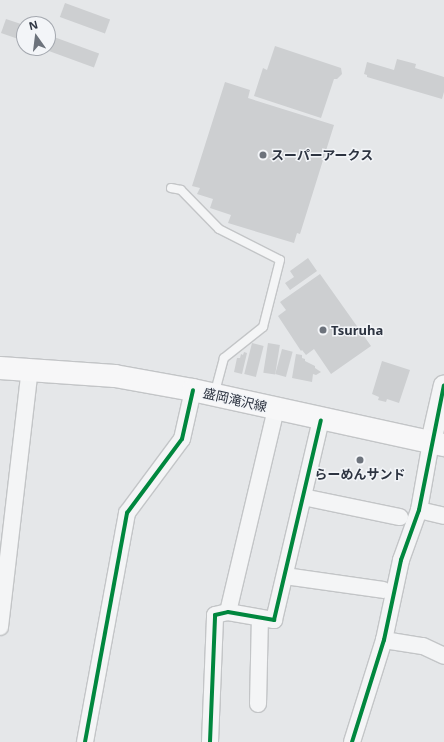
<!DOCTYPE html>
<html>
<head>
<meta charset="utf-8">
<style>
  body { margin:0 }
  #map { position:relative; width:444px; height:742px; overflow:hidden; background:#e5e7e9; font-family:"Noto Sans","Noto Sans JP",sans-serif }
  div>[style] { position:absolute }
  .building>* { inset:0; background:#cdcfd1; transform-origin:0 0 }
  .roads { filter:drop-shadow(1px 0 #c3c5c7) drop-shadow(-1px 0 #c3c5c7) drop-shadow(0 1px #c3c5c7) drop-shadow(0 -1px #c3c5c7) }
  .service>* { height:8px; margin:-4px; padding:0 4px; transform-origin:4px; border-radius:4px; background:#f4f5f6 }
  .minor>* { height:16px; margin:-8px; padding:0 8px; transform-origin:8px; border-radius:8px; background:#f4f5f6 }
  .tertiary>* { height:20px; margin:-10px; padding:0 10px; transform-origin:10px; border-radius:10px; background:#f4f5f6 }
  .secondary>* { height:22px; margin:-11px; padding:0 11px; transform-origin:11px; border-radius:11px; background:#f7f7f8 }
  .cycleway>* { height:4px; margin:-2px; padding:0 2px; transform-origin:2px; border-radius:2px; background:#00873e }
  .dots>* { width:11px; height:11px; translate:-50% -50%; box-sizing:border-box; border:2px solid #f3f5f8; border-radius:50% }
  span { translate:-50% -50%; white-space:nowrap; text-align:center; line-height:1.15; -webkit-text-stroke:3px #f3f5f8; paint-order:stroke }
  .poi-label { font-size:13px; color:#2d3441; font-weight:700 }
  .left { translate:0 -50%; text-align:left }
  .street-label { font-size:13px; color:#2d3441 }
  .north { position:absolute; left:16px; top:16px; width:40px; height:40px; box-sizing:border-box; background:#f3f5f8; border:1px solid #a4a8af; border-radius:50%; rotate:346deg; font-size:11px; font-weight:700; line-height:16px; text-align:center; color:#2d3441 }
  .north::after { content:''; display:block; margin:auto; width:14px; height:18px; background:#6d737c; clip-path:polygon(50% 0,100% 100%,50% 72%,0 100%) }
</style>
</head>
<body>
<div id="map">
  <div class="building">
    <div style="left:65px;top:3px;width:48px;height:15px;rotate:20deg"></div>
    <div style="clip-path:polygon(6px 19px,24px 25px,24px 41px,1px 33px)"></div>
    <div style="left:54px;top:37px;width:48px;height:15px;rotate:20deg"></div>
    <div style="clip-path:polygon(275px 46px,341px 68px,342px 74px,337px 79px,334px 79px,321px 118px,254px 96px,263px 68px,267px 70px)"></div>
    <div style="clip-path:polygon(397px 59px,416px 64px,415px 68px,444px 77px,444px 92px,442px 99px,367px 77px,367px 75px,364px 74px,367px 62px,394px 70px)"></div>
    <div style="clip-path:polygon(225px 82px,250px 90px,248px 98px,334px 125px,300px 234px,297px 233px,294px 243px,228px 223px,231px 215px,210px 208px,213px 199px,197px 194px,200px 188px,192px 186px)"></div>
    <div style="clip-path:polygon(308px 258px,317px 271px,290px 290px,285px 283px,294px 277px,290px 271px)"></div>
    <div style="clip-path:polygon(320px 274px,371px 346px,331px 374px,314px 349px,306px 355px,302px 350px,301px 351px,278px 316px,286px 310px,280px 302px)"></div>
    <div style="left:252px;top:343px;width:12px;height:32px;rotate:14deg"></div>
    <div style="left:268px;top:343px;width:12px;height:30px;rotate:9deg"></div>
    <div style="left:282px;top:349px;width:11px;height:26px;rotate:15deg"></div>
    <div style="clip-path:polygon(244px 352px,247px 353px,242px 374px,234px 372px,237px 358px,240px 358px,241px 354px,243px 355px)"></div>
    <div style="clip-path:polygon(296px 354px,302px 355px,302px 358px,305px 359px,305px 361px,315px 366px,315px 368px,321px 372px,316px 375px,313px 374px,312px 382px,292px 378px)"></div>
    <div style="clip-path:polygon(382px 361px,410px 370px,399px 403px,387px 399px,386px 402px,378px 400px,379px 397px,372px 394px)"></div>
  </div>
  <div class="roads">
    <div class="service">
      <div style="left:171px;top:188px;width:10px;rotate:11deg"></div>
      <div style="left:181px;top:190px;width:54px;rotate:45.7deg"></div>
      <div style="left:219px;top:229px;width:68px;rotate:26.9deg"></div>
      <div style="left:280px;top:260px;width:69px;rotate:104.2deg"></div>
      <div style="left:263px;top:327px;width:50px;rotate:141.5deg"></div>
      <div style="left:224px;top:358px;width:38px;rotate:105deg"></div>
    </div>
    <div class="minor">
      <div style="left:303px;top:497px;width:99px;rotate:11.7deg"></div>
      <div style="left:419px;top:510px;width:26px;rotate:13deg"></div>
      <div style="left:285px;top:576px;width:99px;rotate:8.1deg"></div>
      <div style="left:228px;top:612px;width:209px;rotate:-76.7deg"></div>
      <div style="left:0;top:627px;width:260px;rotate:-83.4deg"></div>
      <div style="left:384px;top:640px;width:39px;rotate:9deg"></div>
      <div style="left:423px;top:646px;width:23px;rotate:25deg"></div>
      <div style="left:258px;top:704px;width:86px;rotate:-88.7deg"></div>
      <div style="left:85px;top:742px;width:233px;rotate:-79.6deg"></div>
      <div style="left:127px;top:513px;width:92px;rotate:-53.4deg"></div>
      <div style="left:182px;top:439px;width:50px;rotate:-77.3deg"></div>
      <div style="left:210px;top:742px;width:127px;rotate:-87.7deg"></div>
      <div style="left:215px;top:615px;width:13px;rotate:-13deg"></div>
      <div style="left:228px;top:612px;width:47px;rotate:9.9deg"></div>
      <div style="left:274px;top:620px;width:205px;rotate:-76.8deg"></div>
      <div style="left:352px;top:742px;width:107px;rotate:-72.6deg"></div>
      <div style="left:384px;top:640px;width:82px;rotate:-78deg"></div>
      <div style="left:401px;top:560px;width:53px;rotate:-70.2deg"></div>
      <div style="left:419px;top:510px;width:69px;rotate:-80deg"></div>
    </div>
    <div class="tertiary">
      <div style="left:431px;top:442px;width:58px;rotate:-77.2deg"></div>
    </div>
    <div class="secondary">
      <div style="left:0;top:368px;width:115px;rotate:4deg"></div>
      <div style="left:115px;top:376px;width:79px;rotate:10.2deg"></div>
      <div style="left:193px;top:390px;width:257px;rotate:12.4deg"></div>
    </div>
  </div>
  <div class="cycleway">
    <div style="left:85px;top:742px;width:233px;rotate:-79.6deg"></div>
    <div style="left:127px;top:513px;width:92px;rotate:-53.4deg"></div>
    <div style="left:182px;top:439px;width:50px;rotate:-77.3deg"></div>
    <div style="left:210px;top:742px;width:127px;rotate:-87.7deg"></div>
    <div style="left:215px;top:615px;width:13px;rotate:-13deg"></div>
    <div style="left:228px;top:612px;width:47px;rotate:9.9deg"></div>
    <div style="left:274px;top:620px;width:205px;rotate:-76.8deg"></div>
    <div style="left:352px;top:742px;width:107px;rotate:-72.6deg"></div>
    <div style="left:384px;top:640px;width:82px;rotate:-78deg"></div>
    <div style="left:401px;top:560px;width:53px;rotate:-70.2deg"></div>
    <div style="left:419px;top:510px;width:127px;rotate:-78.7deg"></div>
  </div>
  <div class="dots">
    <div style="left:263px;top:155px;background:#6d737c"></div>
    <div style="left:323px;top:330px;background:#6d737c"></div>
    <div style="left:360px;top:460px;background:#6d737c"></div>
  </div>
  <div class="poi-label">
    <span class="left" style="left:271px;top:155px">スーパーアークス</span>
    <span class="left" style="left:331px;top:330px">Tsuruha</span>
    <span style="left:360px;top:474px">らーめんサンド</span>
  </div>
  <div class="street-label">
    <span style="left:235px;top:400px;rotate:13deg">盛岡滝沢線</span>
  </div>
  <div class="north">N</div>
</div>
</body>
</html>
